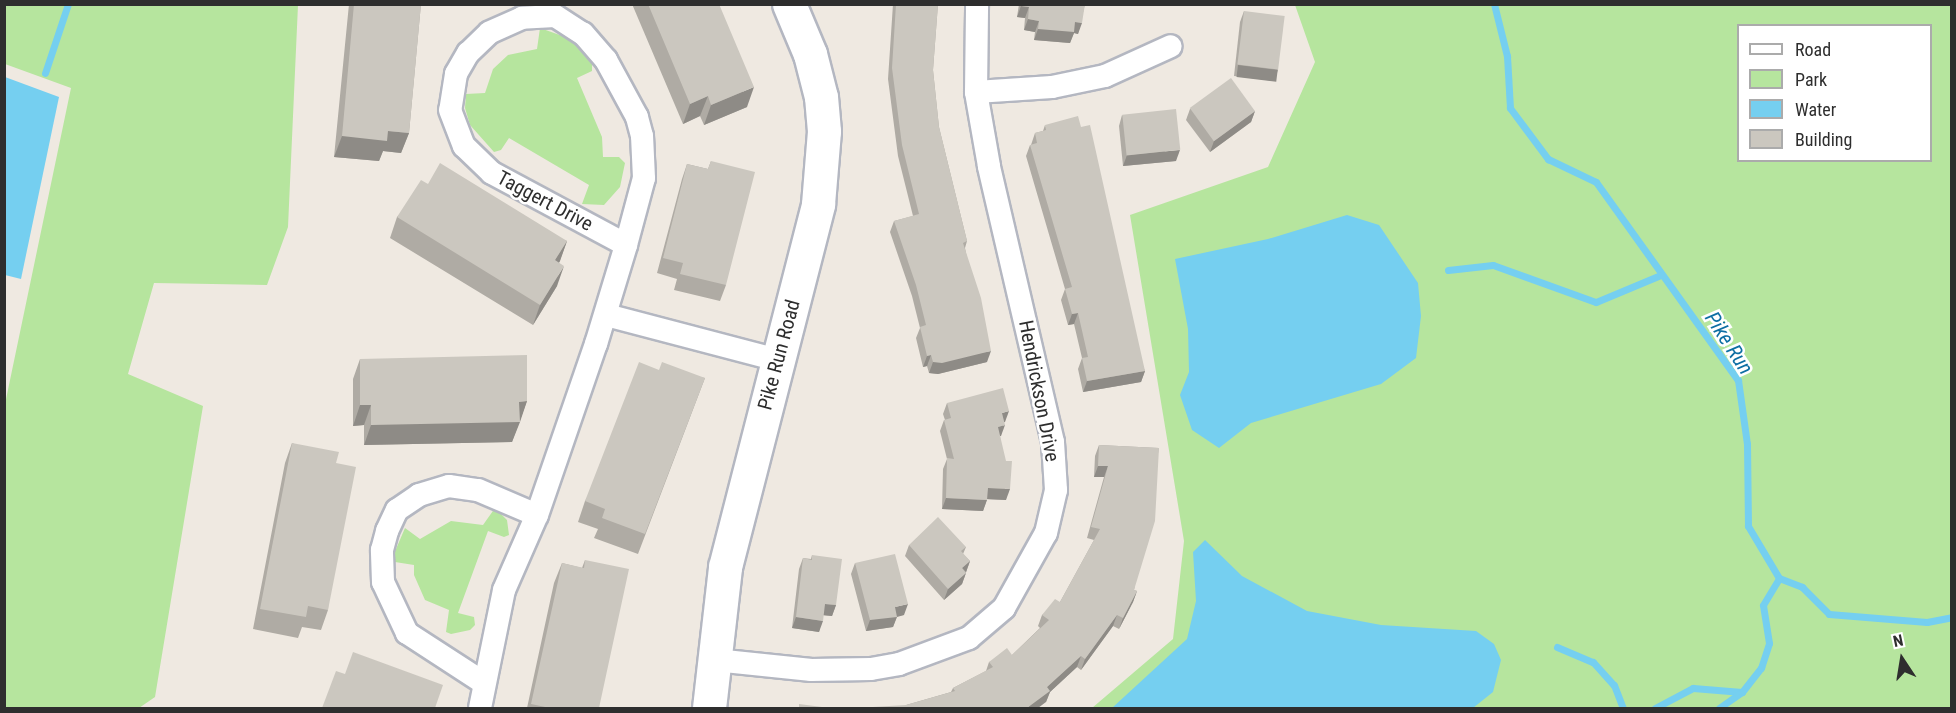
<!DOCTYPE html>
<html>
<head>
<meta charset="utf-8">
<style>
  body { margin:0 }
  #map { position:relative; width:1956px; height:713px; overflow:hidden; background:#efe9e1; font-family:"Roboto Condensed",sans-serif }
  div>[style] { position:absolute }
  .green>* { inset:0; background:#b6e59e }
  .water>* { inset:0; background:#75cff0 }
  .stream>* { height:7px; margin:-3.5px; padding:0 3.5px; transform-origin:3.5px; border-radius:3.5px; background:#75cff0 }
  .roads { filter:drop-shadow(2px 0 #b4b7c1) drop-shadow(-2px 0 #b4b7c1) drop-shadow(0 2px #b4b7c1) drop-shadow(0 -2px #b4b7c1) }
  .street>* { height:22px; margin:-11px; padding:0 11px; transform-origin:11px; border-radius:11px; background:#fff }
  .secondary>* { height:33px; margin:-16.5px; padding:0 16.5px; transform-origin:16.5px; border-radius:16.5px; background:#fff }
  .wall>* { inset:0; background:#afaba4 }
  .shaded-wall>* { inset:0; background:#8e8b86; transform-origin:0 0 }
  .building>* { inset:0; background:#cbc7bf; transform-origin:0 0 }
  span { translate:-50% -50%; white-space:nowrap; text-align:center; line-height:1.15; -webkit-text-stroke:5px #fff; paint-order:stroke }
  .street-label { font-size:20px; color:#2e2e2e }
  .water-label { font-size:21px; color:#0d6fa3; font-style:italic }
  .frame { position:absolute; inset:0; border:6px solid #2e2e2e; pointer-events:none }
  .legend { position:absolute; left:1737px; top:24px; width:195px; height:138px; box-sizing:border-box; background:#fff; border:2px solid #ababab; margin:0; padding:8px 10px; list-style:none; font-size:18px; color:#2e2e2e }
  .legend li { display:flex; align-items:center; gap:12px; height:30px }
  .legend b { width:30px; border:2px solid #ababab }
  .north { position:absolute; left:1872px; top:629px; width:60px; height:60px; -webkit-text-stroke:4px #fff; paint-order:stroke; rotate:348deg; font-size:16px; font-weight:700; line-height:24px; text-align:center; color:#2e2e2e }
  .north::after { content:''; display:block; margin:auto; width:21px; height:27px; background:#2e2e2e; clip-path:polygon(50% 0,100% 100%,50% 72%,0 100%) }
</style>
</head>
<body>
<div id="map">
  <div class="green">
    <div style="clip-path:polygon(4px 5px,298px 5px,288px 227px,267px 285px,154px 283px,128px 374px,203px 406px,155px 697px,139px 708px,5px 708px,5px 404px,71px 88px,5px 64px)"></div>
    <div style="clip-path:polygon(evenodd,1295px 5px,1951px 5px,1951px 708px,1092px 708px,1173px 639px,1184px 541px,1130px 215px,1268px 167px,1315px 62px,1295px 5px,1738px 26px,1930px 26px,1930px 160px,1738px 160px,1738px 26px)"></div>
    <div style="clip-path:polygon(540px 28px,571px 39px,592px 62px,592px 71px,577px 78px,602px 137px,603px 157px,619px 157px,625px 163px,620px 187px,604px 205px,582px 204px,589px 185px,509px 138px,501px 150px,494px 152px,470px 125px,465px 108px,466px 94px,485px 93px,493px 69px,508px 55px,537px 49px)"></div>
    <div style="clip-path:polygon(495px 508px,507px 520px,509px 535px,504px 537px,488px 531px,458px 613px,474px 617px,475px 625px,470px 630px,451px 634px,446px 632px,449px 610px,425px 600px,414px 575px,414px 565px,395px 562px,393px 556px,405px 528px,420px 539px,451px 521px,483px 525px)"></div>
  </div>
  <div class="water">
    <div style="clip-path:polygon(5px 77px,59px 97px,21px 279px,5px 275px)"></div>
    <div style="clip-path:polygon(1347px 215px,1379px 225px,1418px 283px,1421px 316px,1416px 358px,1381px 384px,1251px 423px,1219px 448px,1192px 430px,1180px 395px,1189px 372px,1188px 329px,1175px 259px,1268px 239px)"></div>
    <div style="clip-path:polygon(1205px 540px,1242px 576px,1307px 611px,1381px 625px,1476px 631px,1494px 644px,1501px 660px,1493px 692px,1473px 708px,1112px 708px,1187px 639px,1196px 601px,1193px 552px)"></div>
  </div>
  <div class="stream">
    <div style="left:1494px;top:4px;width:54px;rotate:76deg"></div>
    <div style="left:1507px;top:56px;width:52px;rotate:86.7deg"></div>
    <div style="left:1510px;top:108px;width:64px;rotate:53.3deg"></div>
    <div style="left:1548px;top:159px;width:53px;rotate:25.6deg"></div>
    <div style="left:1596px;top:182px;width:244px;rotate:54.4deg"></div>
    <div style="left:1738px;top:380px;width:65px;rotate:82deg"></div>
    <div style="left:1747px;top:444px;width:82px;rotate:89.3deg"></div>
    <div style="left:1748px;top:526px;width:61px;rotate:59.2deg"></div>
    <div style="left:1779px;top:578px;width:25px;rotate:21deg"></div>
    <div style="left:1802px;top:587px;width:38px;rotate:45deg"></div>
    <div style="left:1829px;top:614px;width:98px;rotate:4.7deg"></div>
    <div style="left:1927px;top:622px;width:25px;rotate:-11deg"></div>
    <div style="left:45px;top:73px;width:73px;rotate:-71.6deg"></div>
    <div style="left:1448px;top:270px;width:45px;rotate:-6.3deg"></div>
    <div style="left:1493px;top:265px;width:109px;rotate:19.8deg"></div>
    <div style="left:1596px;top:302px;width:70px;rotate:-22.6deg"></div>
    <div style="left:1557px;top:647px;width:39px;rotate:23deg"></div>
    <div style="left:1593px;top:662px;width:31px;rotate:48deg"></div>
    <div style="left:1614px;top:685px;width:25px;rotate:69deg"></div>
    <div style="left:1655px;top:708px;width:43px;rotate:-27.8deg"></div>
    <div style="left:1693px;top:688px;width:49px;rotate:4.7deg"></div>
    <div style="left:1719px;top:708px;width:28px;rotate:-35deg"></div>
    <div style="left:1742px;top:692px;width:31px;rotate:-52deg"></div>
    <div style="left:1761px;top:668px;width:26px;rotate:-72deg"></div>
    <div style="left:1769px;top:643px;width:38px;rotate:-99deg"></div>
    <div style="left:1763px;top:605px;width:31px;rotate:-59deg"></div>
  </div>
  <div class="roads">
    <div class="street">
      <div style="left:976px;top:92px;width:76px;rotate:-3.8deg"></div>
      <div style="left:1052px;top:87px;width:54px;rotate:-11.7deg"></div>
      <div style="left:1105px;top:76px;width:72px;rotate:-24.4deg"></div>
      <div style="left:606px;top:315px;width:177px;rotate:14.7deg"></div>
      <div style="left:715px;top:660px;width:97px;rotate:5.9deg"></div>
      <div style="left:811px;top:670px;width:60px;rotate:-1deg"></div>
      <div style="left:871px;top:669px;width:28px;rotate:-10deg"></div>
      <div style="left:899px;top:664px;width:75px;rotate:-20.4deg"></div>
      <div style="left:969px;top:638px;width:46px;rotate:-40.6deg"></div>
      <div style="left:1004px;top:608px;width:86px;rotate:-60.8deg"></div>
      <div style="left:1046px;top:533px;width:44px;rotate:-76.9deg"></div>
      <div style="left:1056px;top:490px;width:48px;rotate:-93.6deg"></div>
      <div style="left:1053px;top:442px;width:283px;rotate:-103.1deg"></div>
      <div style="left:989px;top:166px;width:75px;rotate:-100deg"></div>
      <div style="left:976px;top:92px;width:88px;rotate:-89.3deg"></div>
      <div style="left:484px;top:683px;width:92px;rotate:-147deg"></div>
      <div style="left:407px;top:633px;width:56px;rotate:-115.2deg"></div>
      <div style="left:383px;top:582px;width:32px;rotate:-92deg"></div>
      <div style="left:382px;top:550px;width:20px;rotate:-75deg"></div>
      <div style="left:387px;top:531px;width:23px;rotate:-65deg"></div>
      <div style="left:397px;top:510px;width:27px;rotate:-34deg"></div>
      <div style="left:419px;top:495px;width:31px;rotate:-17deg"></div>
      <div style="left:449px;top:486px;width:29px;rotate:8deg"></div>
      <div style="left:478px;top:490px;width:64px;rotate:23deg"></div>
      <div style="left:480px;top:708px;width:120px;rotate:-78.5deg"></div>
      <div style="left:504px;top:590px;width:82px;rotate:-66.3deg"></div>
      <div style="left:537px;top:515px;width:181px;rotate:-71deg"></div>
      <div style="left:596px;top:344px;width:103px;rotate:-73.1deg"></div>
      <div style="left:626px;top:245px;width:69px;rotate:-75deg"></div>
      <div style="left:644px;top:178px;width:42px;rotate:-92.7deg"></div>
      <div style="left:642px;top:136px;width:20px;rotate:-105deg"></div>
      <div style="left:637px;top:117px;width:65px;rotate:-118.5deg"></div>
      <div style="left:606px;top:60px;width:35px;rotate:-131deg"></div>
      <div style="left:583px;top:34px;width:33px;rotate:-147deg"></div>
      <div style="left:555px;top:16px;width:33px;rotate:177deg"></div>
      <div style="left:522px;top:18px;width:36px;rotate:156deg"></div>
      <div style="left:489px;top:33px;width:29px;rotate:136deg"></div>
      <div style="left:468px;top:53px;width:24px;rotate:120deg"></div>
      <div style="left:456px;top:74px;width:36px;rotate:99deg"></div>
      <div style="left:450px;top:110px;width:39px;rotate:69deg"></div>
      <div style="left:464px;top:146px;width:39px;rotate:44deg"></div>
      <div style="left:492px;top:173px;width:152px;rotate:28.2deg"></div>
    </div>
    <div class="secondary">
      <div style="left:709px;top:708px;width:142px;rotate:-83.5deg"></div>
      <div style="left:725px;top:567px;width:375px;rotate:-75.6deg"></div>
      <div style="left:818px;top:204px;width:73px;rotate:-85.3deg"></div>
      <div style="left:824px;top:131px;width:34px;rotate:-95deg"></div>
      <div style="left:821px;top:97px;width:44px;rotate:-104.3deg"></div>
      <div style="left:810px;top:54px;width:54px;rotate:-112.8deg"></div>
    </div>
  </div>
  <div class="wall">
    <div style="clip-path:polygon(349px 4px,421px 4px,409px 133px,401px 153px,383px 151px,379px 161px,334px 157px)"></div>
    <div style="clip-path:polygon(632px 4px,719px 4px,747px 107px,704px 125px,700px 116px,683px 124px)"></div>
    <div style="clip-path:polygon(893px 4px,938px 4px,933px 70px,939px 127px,967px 241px,965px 248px,987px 362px,938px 374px,929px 373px,927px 366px,923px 367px,916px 338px,920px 328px,912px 296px,890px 232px,894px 221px,913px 216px,898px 156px,888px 79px)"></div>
    <div style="clip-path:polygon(1019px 4px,1085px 4px,1078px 34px,1074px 33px,1070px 43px,1034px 40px,1035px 32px,1024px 30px,1025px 18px,1017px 17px)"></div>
    <div style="clip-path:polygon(1244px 11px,1278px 70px,1274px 81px,1234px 76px,1240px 22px)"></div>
    <div style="clip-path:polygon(1190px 109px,1255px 111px,1251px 122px,1210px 152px,1186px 120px)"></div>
    <div style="clip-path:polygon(1122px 115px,1176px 161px,1123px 166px,1119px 126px)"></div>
    <div style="clip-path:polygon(1045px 125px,1145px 371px,1141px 382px,1083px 392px,1078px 369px,1082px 358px,1074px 324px,1068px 325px,1061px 300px,1065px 289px,1026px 156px,1030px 145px,1031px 145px,1035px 133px,1043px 131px)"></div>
    <div style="clip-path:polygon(711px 161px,726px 285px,720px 301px,674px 290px,677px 279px,657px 273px,682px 179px,687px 164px,708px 169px)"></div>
    <div style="clip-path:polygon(428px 184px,567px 241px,559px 263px,557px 286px,533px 325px,390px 238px,397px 217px)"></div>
    <div style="clip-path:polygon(360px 359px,527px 401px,512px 442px,364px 445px,364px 425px,353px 426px,353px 379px)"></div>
    <div style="clip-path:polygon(659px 370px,705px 378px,638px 554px,594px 538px,598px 529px,578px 522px,585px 501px)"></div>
    <div style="clip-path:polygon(947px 403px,1005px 422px,1004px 422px,1000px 436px,1006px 500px,987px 499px,983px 511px,942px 509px,943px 469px,947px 459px,940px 431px,944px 420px,945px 420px,943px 414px)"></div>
    <div style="clip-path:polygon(292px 443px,336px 463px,328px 610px,321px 630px,302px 627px,298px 638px,253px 629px,285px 463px)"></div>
    <div style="clip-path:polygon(1099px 445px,1159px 448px,1134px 590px,1137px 591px,1133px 602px,1119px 629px,1113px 626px,1081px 670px,1077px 667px,1050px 692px,1046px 702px,906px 705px,951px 692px,953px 688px,986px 671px,989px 662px,1012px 655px,1040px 628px,1038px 626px,1042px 615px,1060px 602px,1094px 540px,1087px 538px,1104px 477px,1094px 477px,1095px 456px)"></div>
    <div style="clip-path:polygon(909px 545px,966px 547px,963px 554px,970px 561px,962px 584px,944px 600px,905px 556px)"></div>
    <div style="clip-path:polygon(812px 555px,836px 605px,832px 616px,823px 615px,819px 632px,792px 628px,799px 569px,803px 558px,811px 559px)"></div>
    <div style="clip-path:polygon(585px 560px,599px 708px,527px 708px,554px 583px,562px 563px,582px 568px)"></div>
    <div style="clip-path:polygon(855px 563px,904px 615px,897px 616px,893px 627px,866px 631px,851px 574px)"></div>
  </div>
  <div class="shaded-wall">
    <div style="clip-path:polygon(1021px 6px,1029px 7px,1025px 18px,1017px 17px)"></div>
    <div style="clip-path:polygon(1028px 19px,1039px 21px,1035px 32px,1024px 30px)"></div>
    <div style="clip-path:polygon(1075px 22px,1082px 23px,1078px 34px,1074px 33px,1070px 43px,1034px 40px,1038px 29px)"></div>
    <div style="left:1238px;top:65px;width:40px;height:12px;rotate:7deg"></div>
    <div style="clip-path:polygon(754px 87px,747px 107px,704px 125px,711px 105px)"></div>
    <div style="clip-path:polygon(708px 96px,700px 116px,683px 124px,690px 104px)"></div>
    <div style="clip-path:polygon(1255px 111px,1251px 122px,1210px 152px,1214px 141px)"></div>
    <div style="clip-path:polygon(388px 131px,409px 133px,401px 153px,383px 151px,379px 161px,334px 157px,342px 136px)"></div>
    <div style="clip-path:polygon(1180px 150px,1176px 161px,1123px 166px,1127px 155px)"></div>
    <div style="clip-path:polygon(567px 241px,560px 261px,548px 281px,555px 260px)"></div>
    <div style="clip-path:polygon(564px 266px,557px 286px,533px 325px,540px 305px)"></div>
    <div style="clip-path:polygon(1078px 313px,1074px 324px,1068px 325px,1072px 314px)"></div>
    <div style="clip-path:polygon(991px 351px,987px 362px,938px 374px,929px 373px,933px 362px)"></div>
    <div style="clip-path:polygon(931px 355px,927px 366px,923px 367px,927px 356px)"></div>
    <div style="clip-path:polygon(1145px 371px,1141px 382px,1083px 392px,1087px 381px)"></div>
    <div style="clip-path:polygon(527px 401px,520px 422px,514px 422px,520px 422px,512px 442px,364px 445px,371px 425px,519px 402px)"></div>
    <div style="clip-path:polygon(360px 405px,371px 405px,364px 425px,353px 426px)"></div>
    <div style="clip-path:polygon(1009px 411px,1005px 422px,998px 424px,1002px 413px)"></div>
    <div style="clip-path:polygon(1005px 425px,1001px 436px,994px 437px,998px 427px)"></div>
    <div style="clip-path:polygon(1098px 466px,1108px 466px,1104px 477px,1094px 477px)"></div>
    <div style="clip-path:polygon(988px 488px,1010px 489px,1006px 500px,984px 499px)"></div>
    <div style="clip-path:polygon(946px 498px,987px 500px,983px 511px,942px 509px)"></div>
    <div style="clip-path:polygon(970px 561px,966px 572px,962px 568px)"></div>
    <div style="clip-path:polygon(966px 573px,962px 584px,944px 600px,948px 589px)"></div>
    <div style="clip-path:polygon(1137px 591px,1133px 602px,1119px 629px,1123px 618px)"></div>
    <div style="clip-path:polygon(825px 604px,836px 605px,832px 616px,821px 615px)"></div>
    <div style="clip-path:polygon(908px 604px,904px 615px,897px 617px,893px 627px,866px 631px,870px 620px,895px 607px)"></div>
    <div style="clip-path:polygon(1117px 615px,1113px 626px,1081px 670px,1085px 659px)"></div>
    <div style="clip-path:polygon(796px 617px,823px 621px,819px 632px,792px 628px)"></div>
    <div style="clip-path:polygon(1081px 656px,1077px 667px,1050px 692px,1046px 702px,1038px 708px,1027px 708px,1047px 687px)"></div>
  </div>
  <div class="building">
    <div style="clip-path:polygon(354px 4px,421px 4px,409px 133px,388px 131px,387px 141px,342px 136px)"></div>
    <div style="clip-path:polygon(648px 4px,719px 4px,754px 87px,711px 105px,708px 96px,690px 104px)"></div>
    <div style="clip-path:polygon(896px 4px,938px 4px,933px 70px,939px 127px,967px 241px,963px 243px,981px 298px,991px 351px,942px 363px,933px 362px,931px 355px,927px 356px,920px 327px,926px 325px,916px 285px,894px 221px,919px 214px,902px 145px,892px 68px)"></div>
    <div style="clip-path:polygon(1021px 4px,1085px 4px,1082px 23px,1075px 22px,1074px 32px,1038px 29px,1039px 21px,1028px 19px,1029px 7px,1021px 6px)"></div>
    <div style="left:1244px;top:11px;width:41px;height:54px;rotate:7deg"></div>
    <div style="left:1231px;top:78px;width:41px;height:51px;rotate:54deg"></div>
    <div style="left:1176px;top:109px;width:41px;height:54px;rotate:84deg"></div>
    <div style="clip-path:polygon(1078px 116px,1081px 127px,1090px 125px,1145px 371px,1087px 381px,1082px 358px,1088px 357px,1078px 313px,1072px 314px,1065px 289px,1072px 287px,1030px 145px,1037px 143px,1035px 133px,1046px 130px,1045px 125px)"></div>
    <div style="clip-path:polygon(711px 161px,755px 172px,726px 285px,680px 274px,683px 263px,663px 258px,687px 164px,708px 169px)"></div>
    <div style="clip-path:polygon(440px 163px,567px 241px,555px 260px,564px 266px,540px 305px,397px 217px,421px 180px,428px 184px)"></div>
    <div style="clip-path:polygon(527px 355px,527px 401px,519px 402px,520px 422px,371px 425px,371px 405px,360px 405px,360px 359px)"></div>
    <div style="clip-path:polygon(639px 362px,659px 370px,662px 362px,705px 378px,645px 534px,602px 518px,605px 509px,585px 501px)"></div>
    <div style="clip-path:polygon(1003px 388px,1009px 411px,1002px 413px,1005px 425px,998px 427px,1006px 461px,1012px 461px,1010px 489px,988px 488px,987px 500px,946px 498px,947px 458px,954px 459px,944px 420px,951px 418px,947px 403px)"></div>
    <div style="clip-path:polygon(292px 443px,339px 452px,336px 463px,356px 467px,328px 610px,308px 606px,306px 617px,260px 609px)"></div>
    <div style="clip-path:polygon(1099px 445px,1159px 448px,1155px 521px,1134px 590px,1137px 591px,1123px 618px,1117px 615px,1085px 659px,1081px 656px,1047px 687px,1050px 691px,1027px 708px,856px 708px,906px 705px,955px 691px,953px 688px,993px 667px,989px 662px,1007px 648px,1012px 655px,1049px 620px,1042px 615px,1055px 599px,1060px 602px,1100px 529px,1091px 527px,1108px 466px,1098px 466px)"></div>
    <div style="clip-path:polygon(938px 517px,966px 547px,961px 551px,970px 561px,962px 568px,966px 573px,948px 589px,909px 545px)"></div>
    <div style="clip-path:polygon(895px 554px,908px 604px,895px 607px,897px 617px,870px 620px,855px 563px)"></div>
    <div style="clip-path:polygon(812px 555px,842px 559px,836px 605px,825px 604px,823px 621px,796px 617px,803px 558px,812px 560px)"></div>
    <div style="clip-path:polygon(585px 560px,629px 569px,599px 708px,550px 708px,531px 704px,562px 563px,584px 568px)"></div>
    <div style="clip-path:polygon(353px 652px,443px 685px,435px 708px,437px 708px,322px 708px,336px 671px,345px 674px)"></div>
    <div style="clip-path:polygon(799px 704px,822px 707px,822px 708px,799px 708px)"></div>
  </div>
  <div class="street-label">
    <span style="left:545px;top:201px;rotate:28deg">Taggert Drive</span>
    <span style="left:779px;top:355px;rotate:-75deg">Pike Run Road</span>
    <span style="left:1039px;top:391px;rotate:79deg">Hendrickson Drive</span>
  </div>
  <div class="water-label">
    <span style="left:1729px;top:343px;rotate:57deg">Pike Run</span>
  </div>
  <div class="frame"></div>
  <ul class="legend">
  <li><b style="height:8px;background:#fff"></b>Road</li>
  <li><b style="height:16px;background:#b6e59e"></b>Park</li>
  <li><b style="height:16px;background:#75cff0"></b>Water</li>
  <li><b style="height:16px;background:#cbc7bf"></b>Building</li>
  </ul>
  <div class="north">N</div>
</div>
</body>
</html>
